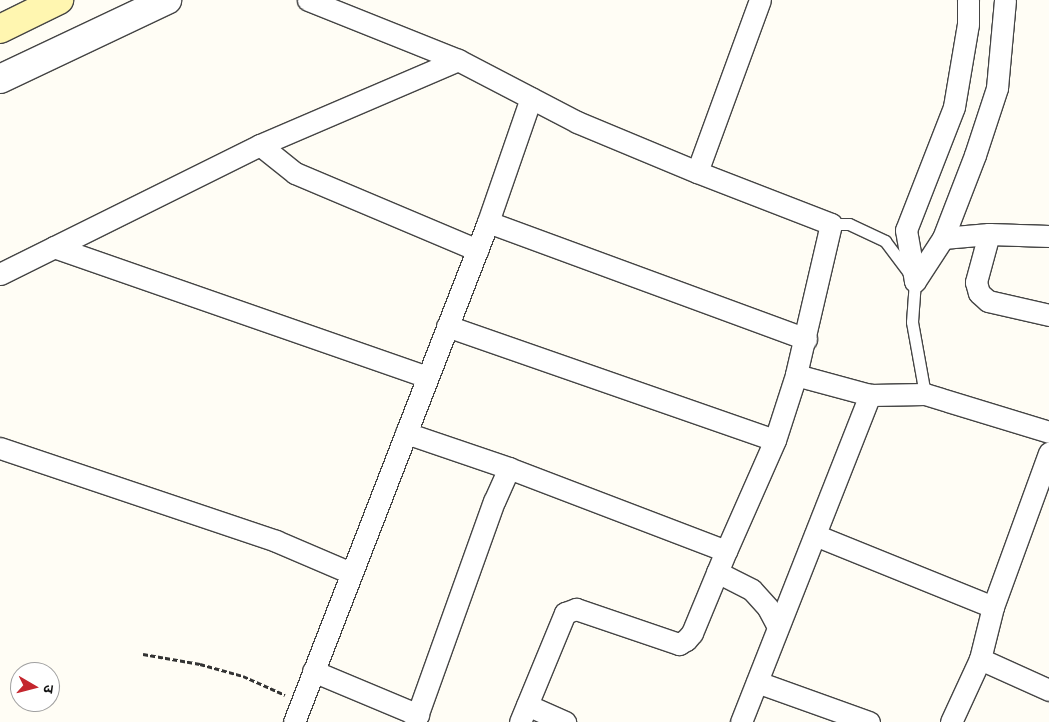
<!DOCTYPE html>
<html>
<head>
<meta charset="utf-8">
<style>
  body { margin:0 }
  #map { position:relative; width:1049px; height:722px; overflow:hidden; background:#fffdf5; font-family:"PT Serif","Noto Sans Devanagari",serif }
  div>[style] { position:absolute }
  .path>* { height:3px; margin-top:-1.5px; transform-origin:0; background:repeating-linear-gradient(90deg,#333 0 5px,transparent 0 7.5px) }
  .roads { filter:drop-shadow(1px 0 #444) drop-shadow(-1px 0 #444) drop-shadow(0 1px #444) drop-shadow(0 -1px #444) }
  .service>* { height:11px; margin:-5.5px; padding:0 5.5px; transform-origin:5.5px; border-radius:5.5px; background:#fff }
  .minor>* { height:21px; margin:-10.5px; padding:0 10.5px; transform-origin:10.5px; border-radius:10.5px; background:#fff }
  .tertiary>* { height:28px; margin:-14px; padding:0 14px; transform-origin:14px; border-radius:14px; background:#fff }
  .secondary>* { height:28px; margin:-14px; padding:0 14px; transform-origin:14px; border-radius:14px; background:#fff6b0 }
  span { translate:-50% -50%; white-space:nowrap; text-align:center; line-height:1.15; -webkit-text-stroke:5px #fff; paint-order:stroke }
  .north { position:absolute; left:10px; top:662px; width:50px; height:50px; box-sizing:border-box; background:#fff; border:1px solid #a0a0a0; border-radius:50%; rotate:98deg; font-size:14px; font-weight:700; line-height:20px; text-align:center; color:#111 }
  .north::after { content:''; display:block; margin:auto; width:18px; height:22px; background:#c4262e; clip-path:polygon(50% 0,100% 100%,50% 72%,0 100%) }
</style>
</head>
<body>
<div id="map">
  <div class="path">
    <div style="left:143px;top:654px;width:58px;rotate:10deg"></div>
    <div style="left:200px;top:664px;width:45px;rotate:15.6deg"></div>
    <div style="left:243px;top:676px;width:46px;rotate:24.3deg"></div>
  </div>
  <div class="roads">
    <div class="service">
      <div style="left:831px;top:224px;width:18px"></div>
      <div style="left:849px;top:224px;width:40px;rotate:25deg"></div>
      <div style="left:885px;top:241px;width:50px;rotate:53.1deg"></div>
      <div style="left:915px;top:281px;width:41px;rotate:94.2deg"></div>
      <div style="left:912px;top:322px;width:73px;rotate:79.8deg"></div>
    </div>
    <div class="minor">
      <div style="left:308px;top:0;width:162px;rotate:21.8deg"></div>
      <div style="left:458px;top:60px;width:134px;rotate:27.5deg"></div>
      <div style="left:577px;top:122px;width:130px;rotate:22.6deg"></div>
      <div style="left:697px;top:172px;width:144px;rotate:21.2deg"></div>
      <div style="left:831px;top:224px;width:155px;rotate:103.1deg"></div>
      <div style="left:796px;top:375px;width:68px;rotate:107.9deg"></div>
      <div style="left:775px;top:440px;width:121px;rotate:113.8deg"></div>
      <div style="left:726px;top:551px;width:232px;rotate:-159.1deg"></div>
      <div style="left:509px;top:468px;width:36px;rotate:114deg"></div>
      <div style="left:494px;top:501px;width:235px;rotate:109.7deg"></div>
      <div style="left:968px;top:0;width:24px;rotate:90deg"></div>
      <div style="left:968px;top:24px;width:84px;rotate:99.6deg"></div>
      <div style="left:954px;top:107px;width:132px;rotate:111.3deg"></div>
      <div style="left:906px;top:230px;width:52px;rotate:80deg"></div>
      <div style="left:915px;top:281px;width:51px;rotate:-56.9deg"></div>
      <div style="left:943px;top:238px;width:89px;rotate:-68.9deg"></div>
      <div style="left:975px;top:155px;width:71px;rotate:-71.8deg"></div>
      <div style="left:997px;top:88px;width:88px;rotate:-84.8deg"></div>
      <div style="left:260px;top:145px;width:45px;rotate:38.7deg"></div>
      <div style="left:295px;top:173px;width:198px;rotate:22.9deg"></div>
      <div style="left:697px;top:172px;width:183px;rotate:-69.9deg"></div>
      <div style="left:488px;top:222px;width:339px;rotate:20.2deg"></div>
      <div style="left:989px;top:234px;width:50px;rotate:105.2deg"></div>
      <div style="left:976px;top:282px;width:11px;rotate:75deg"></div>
      <div style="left:979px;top:293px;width:12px;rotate:42deg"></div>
      <div style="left:988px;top:301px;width:63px;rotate:12.9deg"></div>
      <div style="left:943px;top:238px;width:46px;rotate:-5deg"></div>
      <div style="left:989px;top:234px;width:60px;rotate:1.9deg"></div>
      <div style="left:54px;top:247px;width:395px;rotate:19.2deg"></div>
      <div style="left:0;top:274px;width:290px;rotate:-26.4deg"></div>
      <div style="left:260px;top:145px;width:215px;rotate:-23.2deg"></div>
      <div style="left:447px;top:326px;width:347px;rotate:19.2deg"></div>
      <div style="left:796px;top:375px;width:77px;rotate:15.1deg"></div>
      <div style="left:870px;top:395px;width:55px;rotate:-1deg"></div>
      <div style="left:925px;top:394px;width:130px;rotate:17deg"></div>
      <div style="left:406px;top:433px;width:109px;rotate:18.8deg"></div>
      <div style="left:0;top:448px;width:291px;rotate:18.6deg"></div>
      <div style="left:276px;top:541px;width:82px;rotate:23.1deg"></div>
      <div style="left:815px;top:535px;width:192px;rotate:22deg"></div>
      <div style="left:717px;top:572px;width:39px;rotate:27deg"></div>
      <div style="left:752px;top:590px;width:24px;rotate:48deg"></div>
      <div style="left:768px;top:608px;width:21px;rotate:62deg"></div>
      <div style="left:980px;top:659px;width:76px;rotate:24.2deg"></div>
      <div style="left:313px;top:671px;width:114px;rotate:22.7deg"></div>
      <div style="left:757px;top:682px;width:119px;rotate:19.7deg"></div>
      <div style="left:527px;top:705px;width:42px;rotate:24.1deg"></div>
      <div style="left:294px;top:722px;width:536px;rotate:-68.79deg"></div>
      <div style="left:488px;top:222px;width:131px;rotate:-70.9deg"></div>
      <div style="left:520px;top:722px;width:118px;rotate:-67.6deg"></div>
      <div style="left:565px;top:613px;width:12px;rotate:-20deg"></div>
      <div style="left:576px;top:609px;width:109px;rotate:18.8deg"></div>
      <div style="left:679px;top:644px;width:8px;rotate:-30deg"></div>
      <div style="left:686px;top:640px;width:9px;rotate:-49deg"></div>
      <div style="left:692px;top:633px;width:89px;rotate:-67.5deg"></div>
      <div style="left:741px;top:722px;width:352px;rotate:-68.5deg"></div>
      <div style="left:951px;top:722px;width:69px;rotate:-65.3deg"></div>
      <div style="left:980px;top:659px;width:54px;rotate:-76deg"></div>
      <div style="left:993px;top:607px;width:164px;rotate:-70deg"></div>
    </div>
    <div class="tertiary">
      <div style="left:0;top:79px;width:185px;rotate:-25.3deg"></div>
    </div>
    <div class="secondary">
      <div style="left:0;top:29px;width:66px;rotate:-26.2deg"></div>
    </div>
  </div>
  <div class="north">उ</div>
</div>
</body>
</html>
